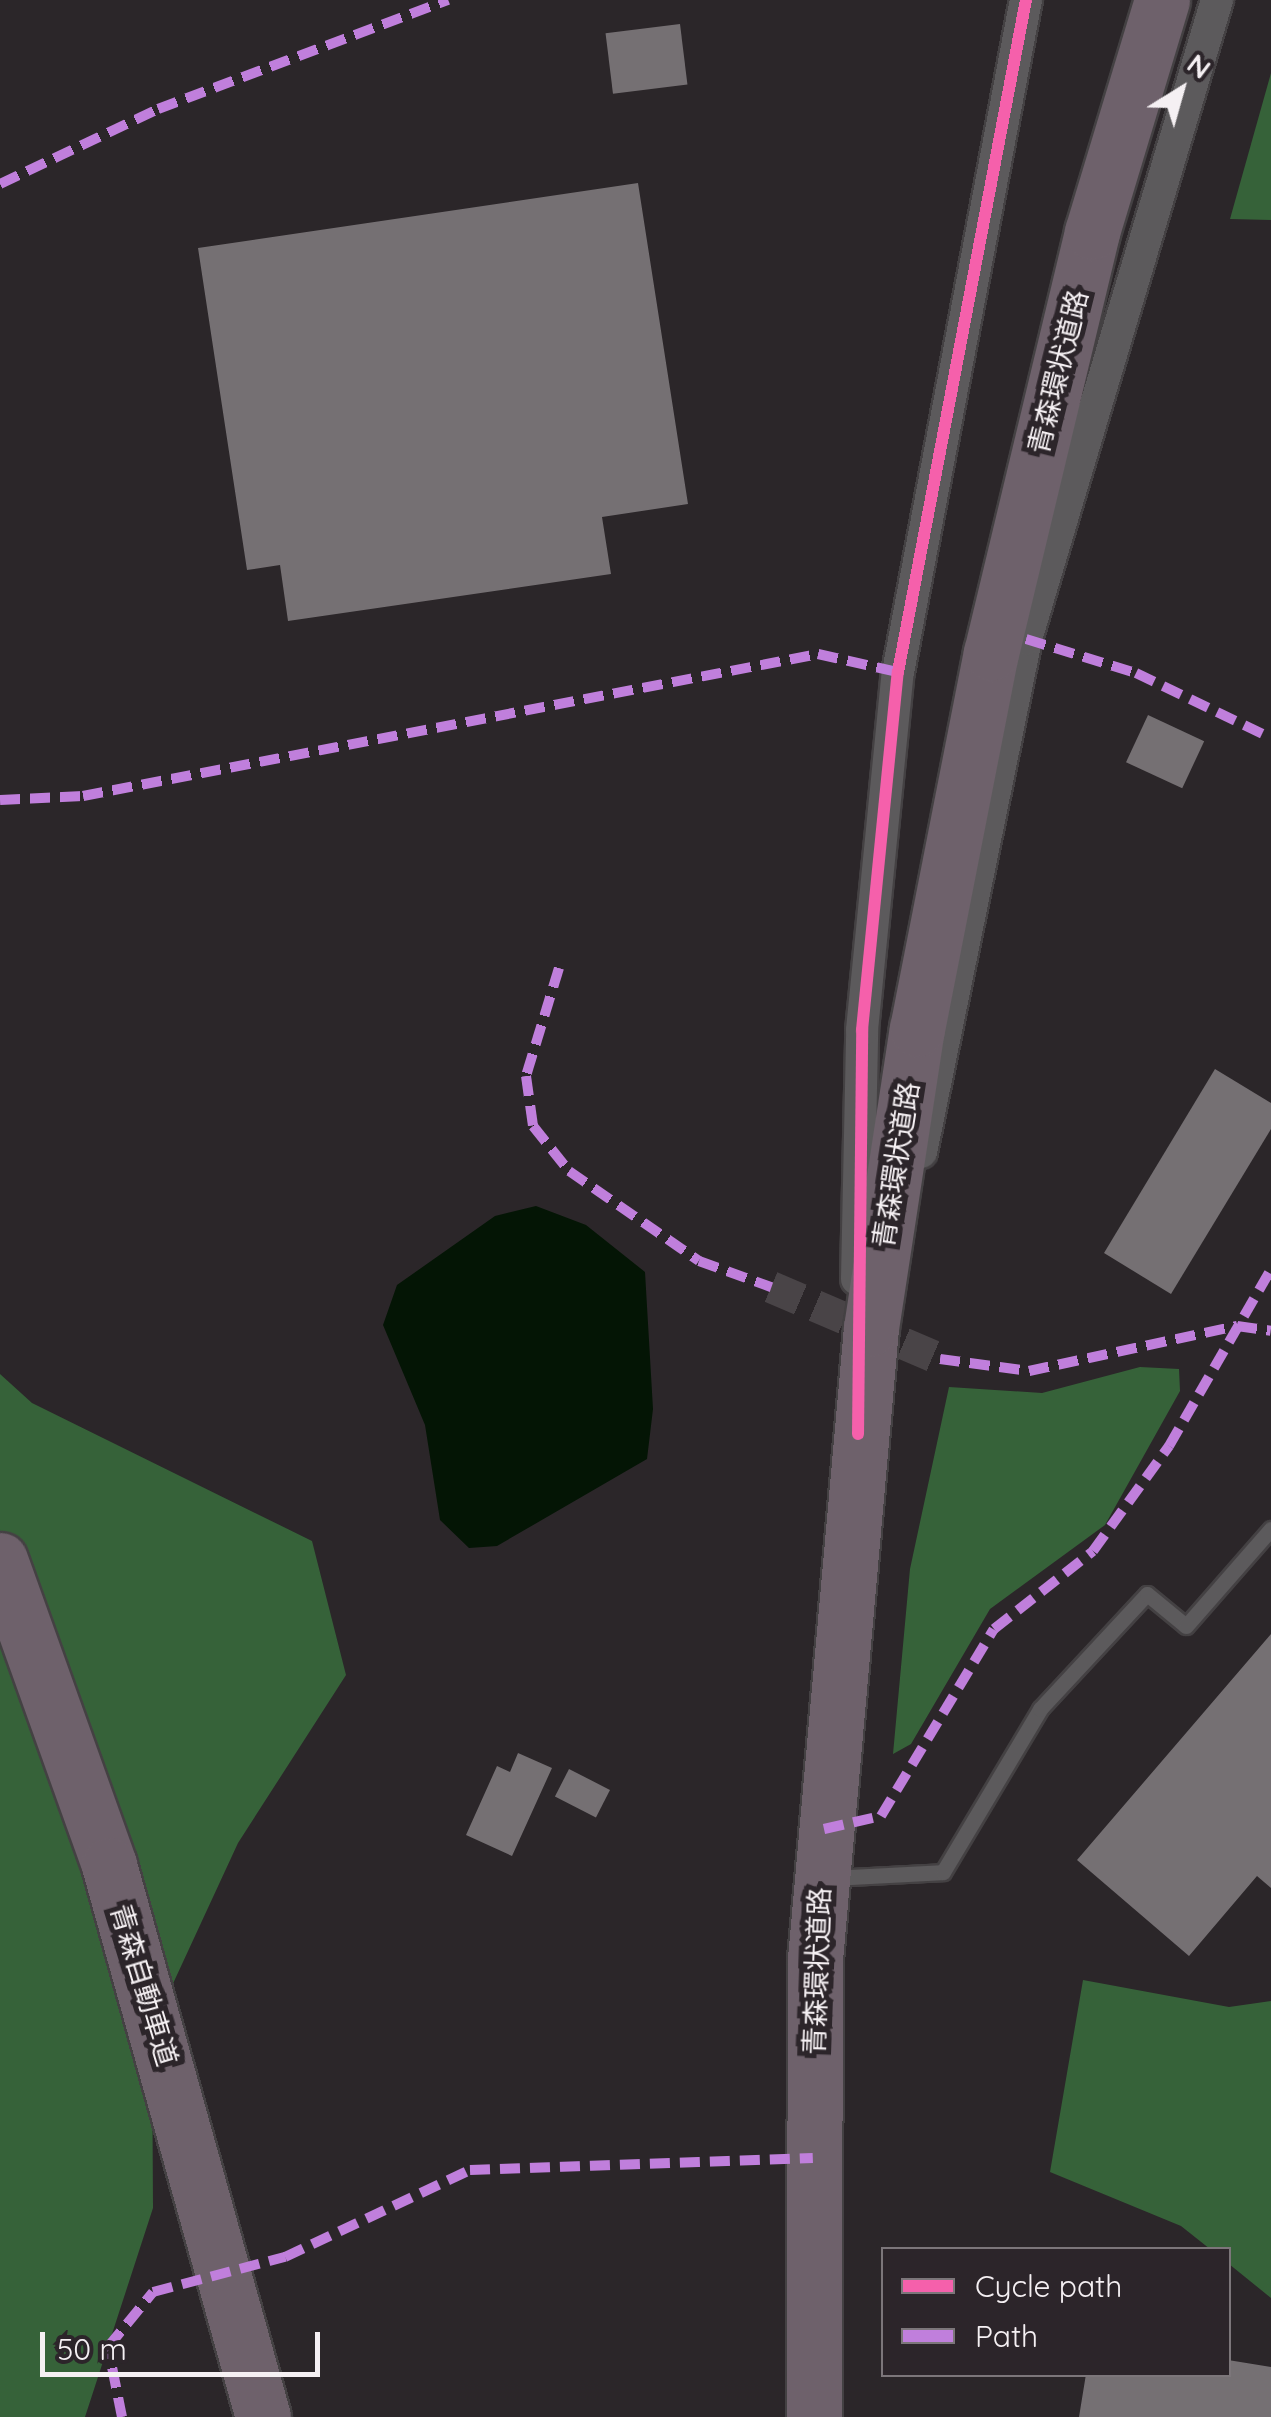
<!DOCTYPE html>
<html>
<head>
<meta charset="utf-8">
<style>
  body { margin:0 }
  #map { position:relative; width:1271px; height:2417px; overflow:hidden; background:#2b2629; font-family:Quicksand,"Noto Sans JP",sans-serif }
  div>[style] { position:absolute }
  .forest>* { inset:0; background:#366239 }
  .water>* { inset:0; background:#041505 }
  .building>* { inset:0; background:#757073; transform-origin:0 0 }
  .street-tunnel>* { height:32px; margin-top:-16px; transform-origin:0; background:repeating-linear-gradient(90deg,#494447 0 32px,transparent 0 48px) }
  .roads { filter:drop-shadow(2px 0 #444143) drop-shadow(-2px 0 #444143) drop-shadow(0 2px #444143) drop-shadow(0 -2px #444143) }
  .lane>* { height:15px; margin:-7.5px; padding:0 7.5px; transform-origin:7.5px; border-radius:7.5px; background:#5c5a5c }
  .street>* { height:32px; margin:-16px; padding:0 16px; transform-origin:16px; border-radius:16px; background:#5c5a5c }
  .highway>* { height:55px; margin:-27.5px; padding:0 27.5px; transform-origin:27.5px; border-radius:27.5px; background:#6e616b }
  .quiet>* { height:10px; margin-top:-5px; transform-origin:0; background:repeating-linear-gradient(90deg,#c07fdc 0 20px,transparent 0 30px) }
  .cycleway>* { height:12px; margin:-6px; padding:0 6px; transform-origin:6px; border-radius:6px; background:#f560ab }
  span { translate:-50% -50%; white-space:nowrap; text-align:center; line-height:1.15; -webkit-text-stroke:10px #2c252a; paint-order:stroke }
  .street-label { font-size:28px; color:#f5f0f3 }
  .legend { position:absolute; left:881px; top:2247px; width:350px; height:130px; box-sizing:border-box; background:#2c252a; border:2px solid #7c767a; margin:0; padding:12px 18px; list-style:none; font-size:30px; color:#f5f0f3 }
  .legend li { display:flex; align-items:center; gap:20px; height:50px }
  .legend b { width:50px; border:2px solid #7c767a }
  .north { position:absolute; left:1131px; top:40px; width:100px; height:100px; -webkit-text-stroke:8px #2c252a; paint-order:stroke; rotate:37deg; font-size:28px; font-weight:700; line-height:40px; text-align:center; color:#f5f0f3 }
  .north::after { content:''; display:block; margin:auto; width:35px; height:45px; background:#f5f0f3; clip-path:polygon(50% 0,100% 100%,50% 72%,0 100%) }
  .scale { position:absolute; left:40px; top:2332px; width:280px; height:45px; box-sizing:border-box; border:5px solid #f5f0f3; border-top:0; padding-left:12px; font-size:30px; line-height:35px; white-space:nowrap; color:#f5f0f3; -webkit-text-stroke:8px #2c252a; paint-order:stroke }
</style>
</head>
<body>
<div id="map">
  <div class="forest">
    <div style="clip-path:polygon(1271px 73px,1271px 220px,1230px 219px)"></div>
    <div style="clip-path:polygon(1140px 1367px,1179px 1369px,1180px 1391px,1105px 1525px,990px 1609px,911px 1744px,893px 1754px,910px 1569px,949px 1387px,1042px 1393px)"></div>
    <div style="clip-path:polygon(0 1374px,32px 1403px,312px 1541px,346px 1675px,238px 1843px,152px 2029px,153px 2208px,85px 2417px,0 2417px)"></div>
    <div style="clip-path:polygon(1083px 1980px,1229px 2007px,1271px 2001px,1271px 2298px,1229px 2264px,1228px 2250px,1210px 2249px,1181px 2226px,1050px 2172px)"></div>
  </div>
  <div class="water">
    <div style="clip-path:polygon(536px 1206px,586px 1225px,645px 1272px,653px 1409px,647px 1459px,497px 1546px,469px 1548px,440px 1520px,425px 1425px,383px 1325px,397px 1285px,495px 1216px)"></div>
  </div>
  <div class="building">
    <div style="left:680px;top:24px;width:61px;height:75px;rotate:83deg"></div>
    <div style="clip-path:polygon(638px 183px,688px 504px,602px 517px,611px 574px,288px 621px,280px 565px,247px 570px,198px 248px)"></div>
    <div style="left:1148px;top:715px;width:62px;height:52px;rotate:25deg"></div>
    <div style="clip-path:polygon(1215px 1069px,1271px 1103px,1271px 1129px,1171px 1294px,1104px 1253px)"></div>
    <div style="clip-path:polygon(1271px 1634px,1271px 1888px,1257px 1876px,1189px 1956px,1077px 1860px)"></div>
    <div style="clip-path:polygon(518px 1753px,552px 1768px,512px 1856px,466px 1835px,497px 1766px,510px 1772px)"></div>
    <div style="left:569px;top:1769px;width:46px;height:31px;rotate:27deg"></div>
    <div style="clip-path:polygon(1228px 2360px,1271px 2367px,1271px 2417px,1079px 2417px,1086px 2374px,1228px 2374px)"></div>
  </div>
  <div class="street-tunnel">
    <div style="left:771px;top:1287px;width:184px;rotate:23.1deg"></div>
  </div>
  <div class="roads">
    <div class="lane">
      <div style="left:829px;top:1878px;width:114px;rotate:-3deg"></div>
      <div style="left:943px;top:1872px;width:190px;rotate:-59.2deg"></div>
      <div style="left:1040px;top:1709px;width:157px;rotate:-47.1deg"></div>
      <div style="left:1147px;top:1594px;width:50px;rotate:39.4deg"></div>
      <div style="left:1186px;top:1626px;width:129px;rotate:-48.8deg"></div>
    </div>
    <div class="street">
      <div style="left:921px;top:1152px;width:524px;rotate:-78.43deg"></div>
      <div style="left:1026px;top:639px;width:667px;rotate:-73.36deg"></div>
      <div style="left:857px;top:1279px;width:249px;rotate:-88.8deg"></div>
      <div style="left:862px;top:1030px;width:360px;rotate:-84.3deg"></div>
      <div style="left:898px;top:672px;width:684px;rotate:-79.22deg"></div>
    </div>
    <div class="highway">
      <div style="left:0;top:1560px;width:324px;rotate:70.3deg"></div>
      <div style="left:109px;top:1865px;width:573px;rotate:74.41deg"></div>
      <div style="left:814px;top:2417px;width:458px;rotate:-89.9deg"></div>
      <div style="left:815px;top:1959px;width:633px;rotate:-84.93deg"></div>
      <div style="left:871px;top:1328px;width:303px;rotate:-81.3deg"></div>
      <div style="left:917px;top:1029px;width:383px;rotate:-78.9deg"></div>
      <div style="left:991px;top:653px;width:433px;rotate:-76.5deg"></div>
      <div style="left:1092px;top:232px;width:242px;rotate:-73.2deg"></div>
    </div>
  </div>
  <div class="quiet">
    <div style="left:0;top:184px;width:175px;rotate:-25.4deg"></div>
    <div style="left:158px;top:109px;width:310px;rotate:-20.6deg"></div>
    <div style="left:1026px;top:639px;width:115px;rotate:17.2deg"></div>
    <div style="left:1136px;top:673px;width:150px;rotate:25.7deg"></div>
    <div style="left:0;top:800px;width:83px;rotate:-2.8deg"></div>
    <div style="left:83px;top:796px;width:749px;rotate:-10.93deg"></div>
    <div style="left:818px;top:654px;width:82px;rotate:12.7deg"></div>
    <div style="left:559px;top:968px;width:113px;rotate:107deg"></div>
    <div style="left:526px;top:1076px;width:50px;rotate:82deg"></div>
    <div style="left:533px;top:1126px;width:58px;rotate:51.3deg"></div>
    <div style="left:569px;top:1171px;width:158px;rotate:34.7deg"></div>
    <div style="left:699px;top:1261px;width:77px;rotate:19.9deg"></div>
    <div style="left:940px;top:1359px;width:90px;rotate:7.7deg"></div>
    <div style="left:1029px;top:1371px;width:213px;rotate:-12.2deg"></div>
    <div style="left:1237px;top:1326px;width:34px;rotate:8deg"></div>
    <div style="left:824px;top:1829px;width:58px;rotate:-12.8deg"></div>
    <div style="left:881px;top:1816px;width:218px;rotate:-58.9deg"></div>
    <div style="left:994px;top:1629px;width:126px;rotate:-38.2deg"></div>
    <div style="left:1093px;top:1551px;width:130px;rotate:-54.1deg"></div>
    <div style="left:1169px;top:1446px;width:204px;rotate:-60deg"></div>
    <div style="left:122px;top:2417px;width:71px;rotate:-101.3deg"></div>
    <div style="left:108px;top:2347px;width:71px;rotate:-50.7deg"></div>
    <div style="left:153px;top:2292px;width:137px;rotate:-14.9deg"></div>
    <div style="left:285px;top:2257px;width:204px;rotate:-25.2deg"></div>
    <div style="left:470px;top:2170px;width:343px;rotate:-2deg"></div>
  </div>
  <div class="cycleway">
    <div style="left:858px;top:1434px;width:404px;rotate:-89.4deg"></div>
    <div style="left:862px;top:1030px;width:360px;rotate:-84.3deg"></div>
    <div style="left:898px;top:672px;width:684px;rotate:-79.22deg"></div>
  </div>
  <div class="street-label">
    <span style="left:1058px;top:372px;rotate:-76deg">青森環状道路</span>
    <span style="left:896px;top:1165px;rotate:-81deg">青森環状道路</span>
    <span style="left:817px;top:1971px;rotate:-88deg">青森環状道路</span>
    <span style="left:144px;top:1985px;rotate:73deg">青森自動車道</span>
  </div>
  <ul class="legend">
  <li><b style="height:12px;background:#f560ab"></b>Cycle path</li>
  <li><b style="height:12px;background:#c07fdc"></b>Path</li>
  </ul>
  <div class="north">N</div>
  <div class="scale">50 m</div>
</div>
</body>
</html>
